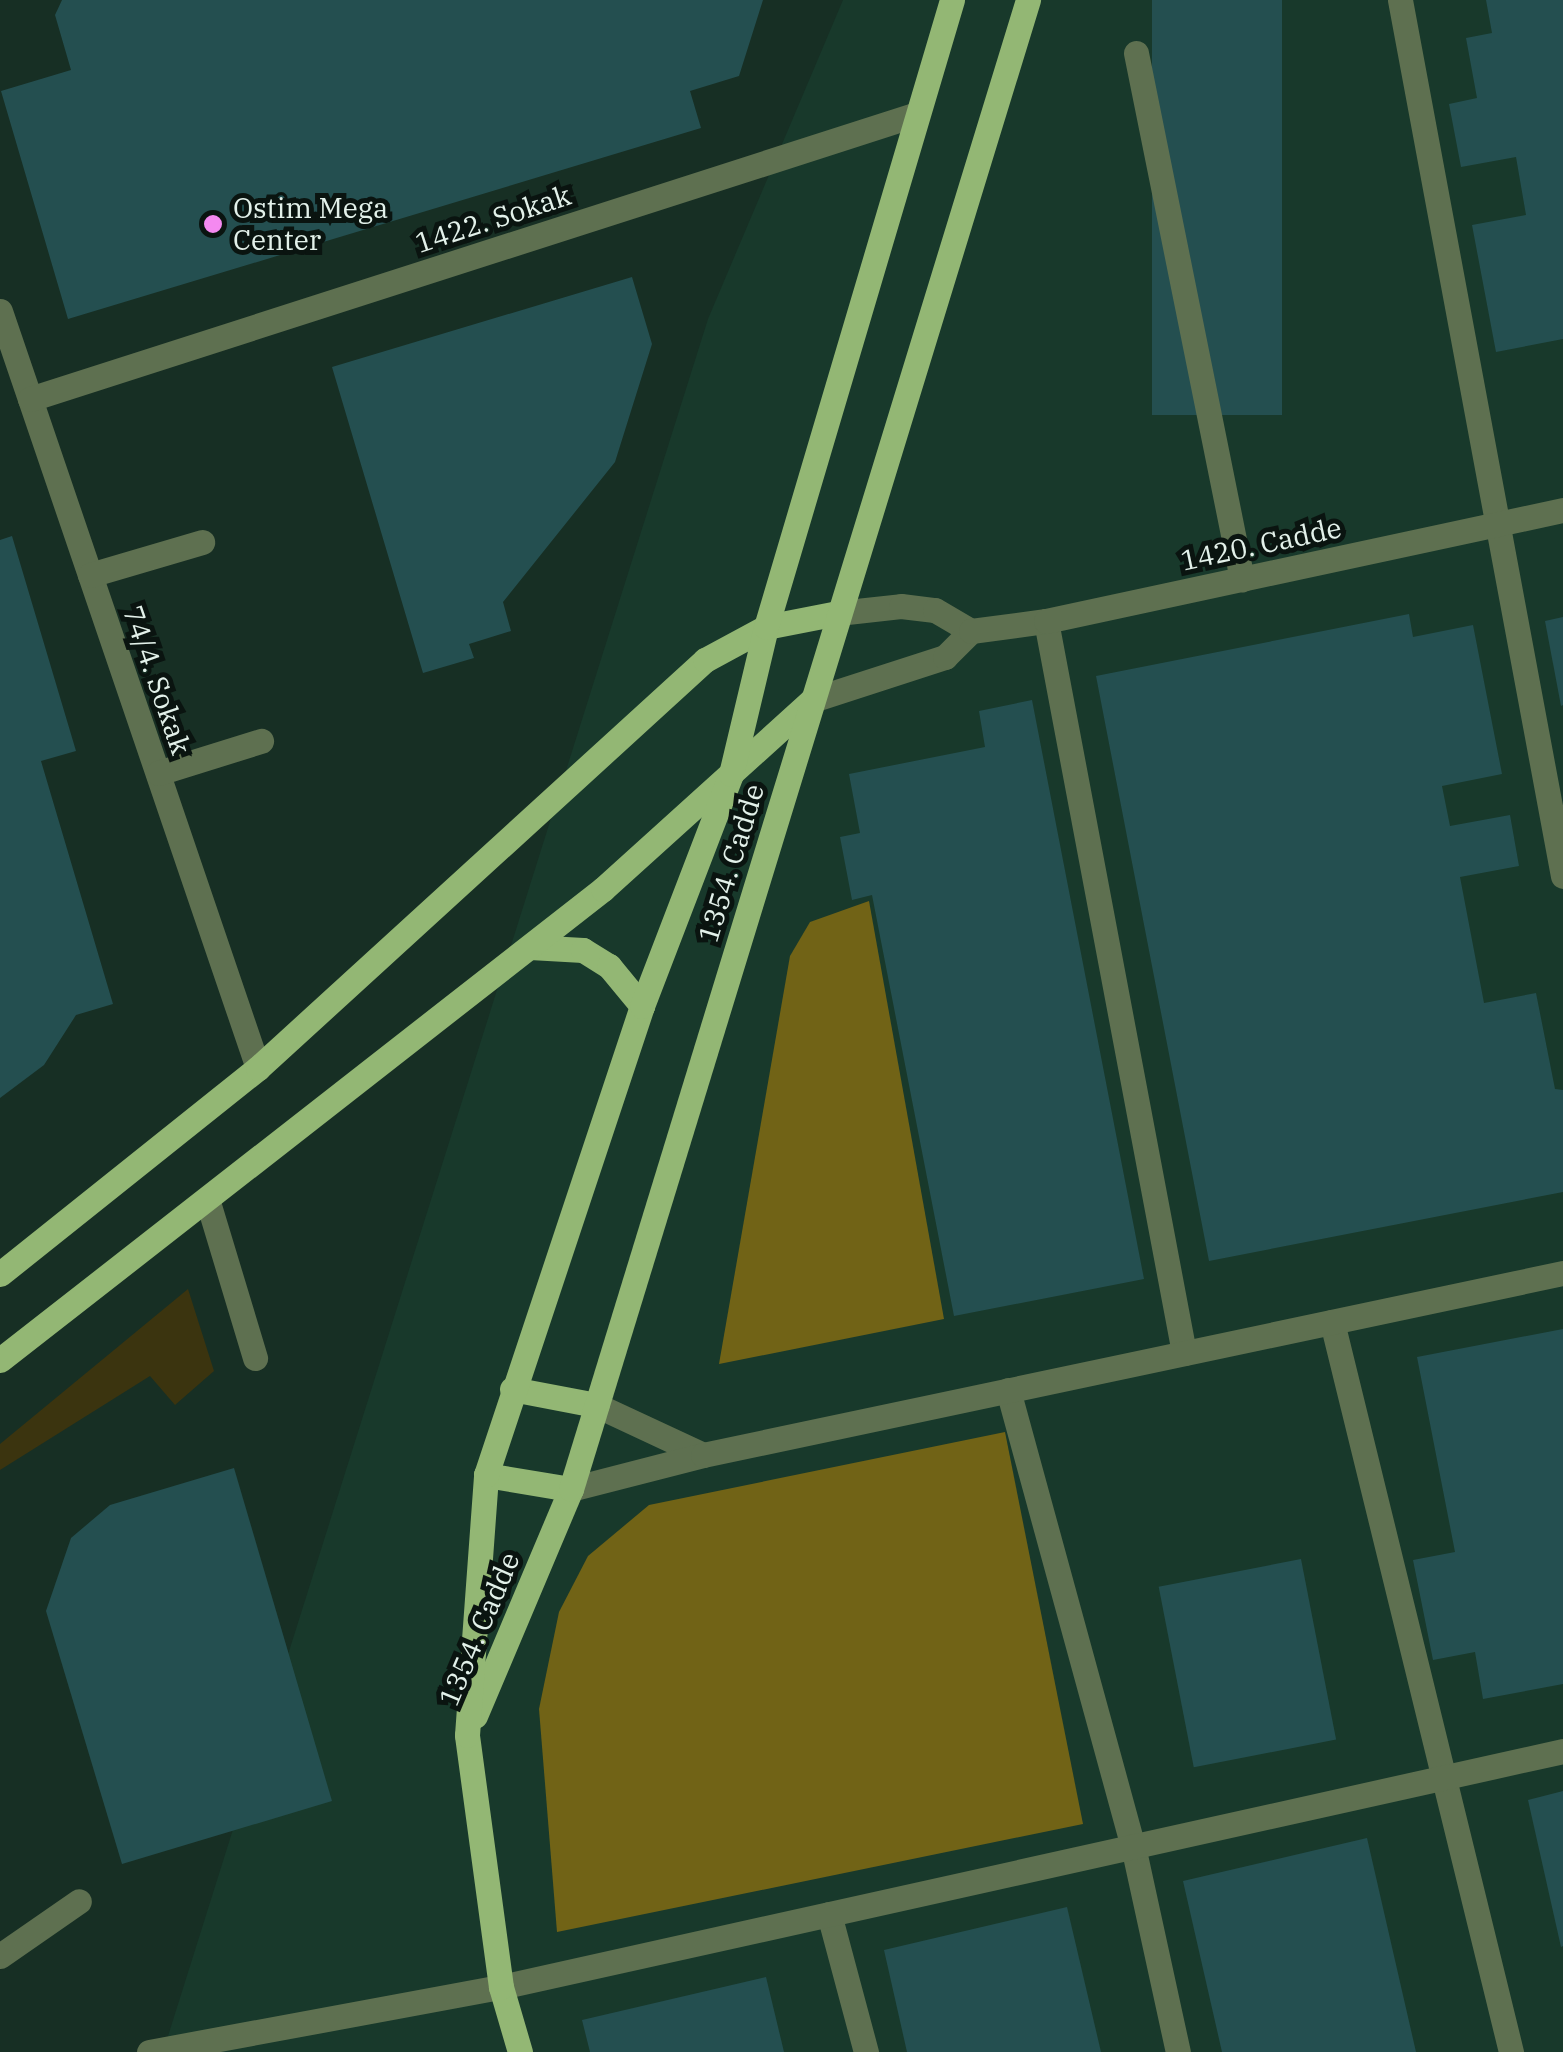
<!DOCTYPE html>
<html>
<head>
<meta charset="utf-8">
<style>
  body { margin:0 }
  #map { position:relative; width:1563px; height:2052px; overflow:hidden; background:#172f24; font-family:"IBM Plex Serif",serif }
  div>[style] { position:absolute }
  .built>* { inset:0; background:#18392b }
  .green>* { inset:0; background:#3b340f }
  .forest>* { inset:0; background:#716316 }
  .building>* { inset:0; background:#244f50; transform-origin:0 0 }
  .minor>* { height:25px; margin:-12.5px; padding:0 12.5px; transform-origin:12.5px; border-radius:12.5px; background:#5e7050 }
  .major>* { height:25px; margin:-12.5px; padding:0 12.5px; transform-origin:12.5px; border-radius:12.5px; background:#93b774 }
  .dots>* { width:28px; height:28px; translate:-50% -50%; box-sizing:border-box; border:5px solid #0a1410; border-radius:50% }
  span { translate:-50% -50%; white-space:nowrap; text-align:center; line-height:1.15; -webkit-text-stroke:10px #0a1410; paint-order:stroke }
  .poi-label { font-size:28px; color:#e3f1ea }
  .left { translate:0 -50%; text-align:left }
  .street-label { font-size:28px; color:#e3f1ea }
</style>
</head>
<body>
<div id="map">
  <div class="built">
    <div style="clip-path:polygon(843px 0,1563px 0,1563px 2052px,163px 2052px,708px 319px)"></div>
  </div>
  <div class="green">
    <div style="clip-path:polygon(188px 1289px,214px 1371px,175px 1405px,150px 1376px,0 1470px,0 1444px)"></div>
  </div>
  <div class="forest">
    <div style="clip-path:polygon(869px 901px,944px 1319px,719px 1364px,790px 956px,810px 922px)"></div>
    <div style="clip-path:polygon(1005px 1432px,1083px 1824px,557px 1932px,539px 1709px,559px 1612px,588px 1556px,649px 1505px)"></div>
  </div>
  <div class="building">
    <div style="clip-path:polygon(62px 0,763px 0,739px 76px,690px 91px,701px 128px,68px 319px,1px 91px,71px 70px,55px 15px)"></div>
    <div style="left:1152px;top:0;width:130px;height:415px"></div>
    <div style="clip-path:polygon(1486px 0,1563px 0,1563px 339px,1496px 352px,1472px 225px,1526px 215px,1516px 157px,1461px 167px,1449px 104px,1477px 98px,1466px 38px,1492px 33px)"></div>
    <div style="clip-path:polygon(632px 277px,652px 344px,615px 462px,503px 602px,511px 631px,469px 644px,474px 658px,423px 673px,332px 367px)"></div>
    <div style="clip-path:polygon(12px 536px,76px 751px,41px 761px,113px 1004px,76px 1015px,44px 1065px,0 1098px,0 540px)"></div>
    <div style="clip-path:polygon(1409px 614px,1413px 637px,1473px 625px,1502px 774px,1442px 786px,1450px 826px,1510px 815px,1519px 866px,1460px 877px,1484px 1003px,1536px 993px,1555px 1089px,1563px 1090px,1563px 1192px,1209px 1261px,1096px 676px)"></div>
    <div style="clip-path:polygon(1563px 617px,1563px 705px,1561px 706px,1545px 621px)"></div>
    <div style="clip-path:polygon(1032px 700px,1144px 1279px,954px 1316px,872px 895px,852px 900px,840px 837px,860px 833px,849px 774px,985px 747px,979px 711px)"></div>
    <div style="clip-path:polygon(1563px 1329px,1563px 1684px,1483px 1699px,1475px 1652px,1433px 1660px,1413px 1560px,1455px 1552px,1417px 1357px)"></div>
    <div style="clip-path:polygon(234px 1468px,332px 1801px,122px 1864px,46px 1611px,71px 1538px,110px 1505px)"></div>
    <div style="left:1301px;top:1559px;width:184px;height:145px;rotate:79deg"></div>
    <div style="clip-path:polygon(1563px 1791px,1563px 1946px,1561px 1947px,1528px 1800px)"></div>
    <div style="clip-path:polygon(1367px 1838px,1416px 2052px,1222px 2052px,1183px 1881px)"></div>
    <div style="clip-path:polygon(1067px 1907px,1101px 2052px,907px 2052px,884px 1950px)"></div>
    <div style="clip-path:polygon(766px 1977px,784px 2052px,590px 2052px,582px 2020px)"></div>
  </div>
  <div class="minor">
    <div style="left:1400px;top:0;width:891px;rotate:79.46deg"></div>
    <div style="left:1136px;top:53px;width:537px;rotate:78.61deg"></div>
    <div style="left:0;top:311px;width:800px;rotate:71.18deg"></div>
    <div style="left:30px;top:399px;width:932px;rotate:-17.81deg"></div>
    <div style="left:90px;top:575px;width:117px;rotate:-16.4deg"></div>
    <div style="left:838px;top:613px;width:63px;rotate:-6.3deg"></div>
    <div style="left:901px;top:606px;width:34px;rotate:7deg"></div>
    <div style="left:935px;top:610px;width:42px;rotate:30.3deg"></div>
    <div style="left:1046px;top:621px;width:745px;rotate:79.32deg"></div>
    <div style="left:812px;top:700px;width:140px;rotate:-17.9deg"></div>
    <div style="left:945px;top:657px;width:37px;rotate:-45deg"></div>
    <div style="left:971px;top:631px;width:76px;rotate:-7.6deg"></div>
    <div style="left:1046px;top:621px;width:529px;rotate:-12.12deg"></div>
    <div style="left:158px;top:773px;width:108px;rotate:-17.3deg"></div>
    <div style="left:208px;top:1202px;width:163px;rotate:73.2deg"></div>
    <div style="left:1332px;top:1322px;width:752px;rotate:76.22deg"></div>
    <div style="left:1008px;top:1390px;width:473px;rotate:74.7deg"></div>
    <div style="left:1133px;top:1846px;width:211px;rotate:77.7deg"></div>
    <div style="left:596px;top:1405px;width:118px;rotate:25deg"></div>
    <div style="left:571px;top:1489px;width:136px;rotate:-14.4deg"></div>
    <div style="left:703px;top:1455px;width:879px;rotate:-11.95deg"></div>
    <div style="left:829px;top:1914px;width:143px;rotate:75deg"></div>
    <div style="left:0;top:1956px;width:96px;rotate:-34.8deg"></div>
    <div style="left:149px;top:2052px;width:358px;rotate:-10.5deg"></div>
    <div style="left:501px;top:1987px;width:1088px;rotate:-12.53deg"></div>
  </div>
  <div class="major">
    <div style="left:530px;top:947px;width:53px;rotate:3.2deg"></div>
    <div style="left:583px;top:950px;width:31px;rotate:32deg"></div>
    <div style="left:609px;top:966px;width:52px;rotate:50.5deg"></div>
    <div style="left:0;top:1274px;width:330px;rotate:-38.6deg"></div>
    <div style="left:258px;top:1068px;width:605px;rotate:-42.39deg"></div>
    <div style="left:705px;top:660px;width:69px;rotate:-28.4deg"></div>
    <div style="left:766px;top:627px;width:73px;rotate:-11deg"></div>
    <div style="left:0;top:1360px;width:765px;rotate:-37.99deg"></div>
    <div style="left:603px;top:889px;width:280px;rotate:-42.1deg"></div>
    <div style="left:512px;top:1389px;width:86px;rotate:10.8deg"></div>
    <div style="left:486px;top:1475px;width:86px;rotate:9.4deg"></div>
    <div style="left:475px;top:1716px;width:246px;rotate:-67.1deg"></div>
    <div style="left:571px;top:1489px;width:1558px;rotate:-72.94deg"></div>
    <div style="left:520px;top:2052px;width:68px;rotate:-106.3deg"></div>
    <div style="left:501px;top:1987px;width:254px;rotate:-97.7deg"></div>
    <div style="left:467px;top:1735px;width:261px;rotate:-85.8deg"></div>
    <div style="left:486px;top:1475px;width:494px;rotate:-71.6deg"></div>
    <div style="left:642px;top:1006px;width:248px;rotate:-69deg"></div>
    <div style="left:731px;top:774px;width:151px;rotate:-76.6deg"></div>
    <div style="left:766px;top:627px;width:654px;rotate:-73.48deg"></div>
  </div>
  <div class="dots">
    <div style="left:213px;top:224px;background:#f489f0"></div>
  </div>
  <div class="poi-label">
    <span class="left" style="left:233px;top:224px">Ostim Mega<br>Center</span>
  </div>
  <div class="street-label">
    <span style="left:493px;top:219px;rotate:-18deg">1422. Sokak</span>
    <span style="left:1261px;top:544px;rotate:-12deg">1420. Cadde</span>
    <span style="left:157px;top:680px;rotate:71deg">74/4. Sokak</span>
    <span style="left:731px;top:863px;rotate:-73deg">1354. Cadde</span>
    <span style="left:479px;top:1629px;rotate:-67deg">1354. Cadde</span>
  </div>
</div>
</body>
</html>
